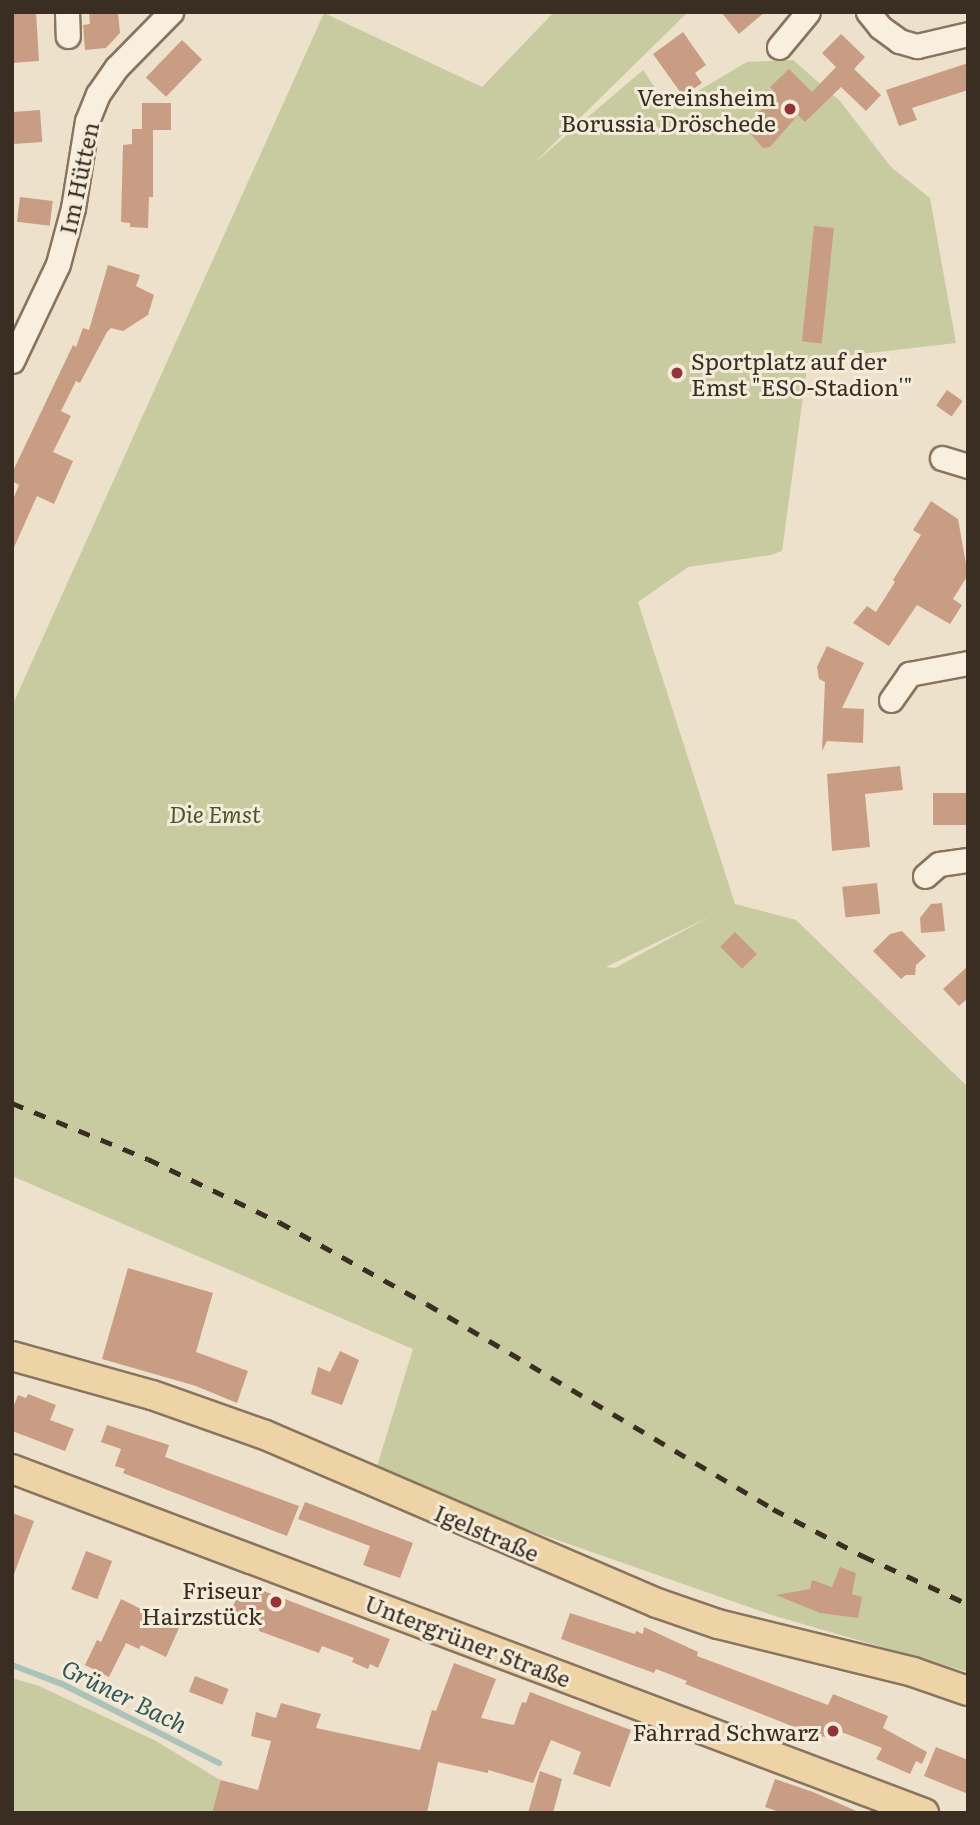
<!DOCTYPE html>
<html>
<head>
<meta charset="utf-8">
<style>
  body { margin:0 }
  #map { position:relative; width:980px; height:1825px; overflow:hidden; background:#ede1cb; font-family:Literata,serif }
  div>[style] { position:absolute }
  .green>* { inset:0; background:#c8cb9f }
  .stream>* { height:6px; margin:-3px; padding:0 3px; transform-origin:3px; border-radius:3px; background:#abc2ba }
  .building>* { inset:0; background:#c99d83; transform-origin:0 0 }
  .roads { filter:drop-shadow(2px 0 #89745f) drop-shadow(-2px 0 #89745f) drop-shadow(0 2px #89745f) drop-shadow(0 -2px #89745f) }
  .minor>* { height:23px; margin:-11.5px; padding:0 11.5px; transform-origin:11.5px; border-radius:11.5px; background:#f8efde }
  .major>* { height:28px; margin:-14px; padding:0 14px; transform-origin:14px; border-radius:14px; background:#edd3a6 }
  .rail>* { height:5px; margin-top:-2.5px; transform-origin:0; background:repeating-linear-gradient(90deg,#3a2d22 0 12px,transparent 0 24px) }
  .dots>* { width:19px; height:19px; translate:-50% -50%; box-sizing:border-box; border:4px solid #f4ecda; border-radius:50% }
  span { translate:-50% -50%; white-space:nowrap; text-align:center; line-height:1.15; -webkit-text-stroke:6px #f4ecda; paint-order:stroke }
  .poi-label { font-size:23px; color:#3a2d22 }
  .right { translate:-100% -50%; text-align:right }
  .left { translate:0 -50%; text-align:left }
  .street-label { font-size:23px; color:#3a2d22 }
  .park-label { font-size:23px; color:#4c562a; font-style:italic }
  .water-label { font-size:24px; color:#325955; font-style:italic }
  .frame { position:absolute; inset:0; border:14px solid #3a2d22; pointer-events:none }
</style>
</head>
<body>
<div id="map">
  <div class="green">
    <div style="clip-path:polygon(evenodd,554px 12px,688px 12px,533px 164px,643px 70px,669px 108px,747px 62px,793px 60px,840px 101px,891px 167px,930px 198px,956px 343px,808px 360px,782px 551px,771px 555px,688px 567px,638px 602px,735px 904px,796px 920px,968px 1087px,968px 1672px,775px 1616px,374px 1476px,413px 1349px,12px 1176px,12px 706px,324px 13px,482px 87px,554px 12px,711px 916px,615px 968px,606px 967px,711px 916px)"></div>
    <div style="clip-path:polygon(12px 1678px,39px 1686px,156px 1741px,225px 1783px,218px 1813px,12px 1813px)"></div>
  </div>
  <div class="stream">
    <div style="left:12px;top:1665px;width:53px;rotate:20.8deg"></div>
    <div style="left:62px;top:1684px;width:176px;rotate:26.7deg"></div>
  </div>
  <div class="building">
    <div style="clip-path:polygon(12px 12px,36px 12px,39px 61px,12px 63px)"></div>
    <div style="clip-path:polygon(89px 12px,118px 12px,120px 33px,106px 48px,85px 50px,83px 25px,90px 24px)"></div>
    <div style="clip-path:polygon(721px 12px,765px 12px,739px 34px)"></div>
    <div style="clip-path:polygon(683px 32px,706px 65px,695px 73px,702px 83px,683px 96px,653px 54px)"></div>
    <div style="clip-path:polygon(841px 34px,865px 57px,854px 69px,881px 95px,866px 111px,841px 87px,805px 122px,798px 115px,770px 147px,763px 148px,745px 127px,776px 94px,770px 87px,789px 69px,812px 92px,836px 67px,822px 53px)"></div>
    <div style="left:182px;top:40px;width:28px;height:52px;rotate:44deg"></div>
    <div style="clip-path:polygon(968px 63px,968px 90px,912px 108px,917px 120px,899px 126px,886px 90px)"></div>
    <div style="clip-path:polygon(142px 103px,171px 103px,171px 130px,153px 130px,153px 197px,149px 197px,148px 228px,130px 227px,130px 223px,121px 222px,123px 145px,132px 144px,132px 129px,142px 129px)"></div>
    <div style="left:40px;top:110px;width:32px;height:28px;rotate:86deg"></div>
    <div style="left:20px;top:197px;width:33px;height:25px;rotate:7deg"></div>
    <div style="left:814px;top:226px;width:20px;height:116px;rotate:6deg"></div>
    <div style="clip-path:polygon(108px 265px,140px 275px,136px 286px,154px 295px,148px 315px,123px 331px,111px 328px,107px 332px,80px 383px,76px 381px,61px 411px,71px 416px,53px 452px,73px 461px,54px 504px,37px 496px,12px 552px,12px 502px,19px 485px,12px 481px,12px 473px,73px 345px,76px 347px,83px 328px,89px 330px)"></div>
    <div style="left:947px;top:390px;width:19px;height:19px;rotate:35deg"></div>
    <div style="clip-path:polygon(931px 501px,958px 519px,968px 575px,953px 599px,962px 605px,950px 624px,917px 605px,889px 646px,853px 623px,867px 606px,876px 612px,895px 582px,893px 580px,921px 535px,913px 530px)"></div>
    <div style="clip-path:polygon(827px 646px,864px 663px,842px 708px,864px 709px,863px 743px,827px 741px,822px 751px,825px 682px,819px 679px,817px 667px)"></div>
    <div style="clip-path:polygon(900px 766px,903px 790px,865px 794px,870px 847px,832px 851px,827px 774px)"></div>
    <div style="left:968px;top:793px;width:32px;height:35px;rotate:90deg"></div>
    <div style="left:877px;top:883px;width:31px;height:35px;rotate:84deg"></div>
    <div style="clip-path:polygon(942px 903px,945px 931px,921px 933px,920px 918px,931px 904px)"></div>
    <div style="clip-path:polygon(902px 931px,926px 956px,916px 965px,915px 975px,906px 975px,901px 979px,873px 951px,890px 934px)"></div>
    <div style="left:735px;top:932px;width:31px;height:21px;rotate:45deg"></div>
    <div style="clip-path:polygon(968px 966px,968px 998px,959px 1006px,943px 989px)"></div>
    <div style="clip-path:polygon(128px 1268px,213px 1293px,196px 1352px,248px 1371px,237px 1403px,196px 1386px,102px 1359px)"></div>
    <div style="clip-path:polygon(340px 1351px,359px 1360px,342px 1405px,311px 1394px,318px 1367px,330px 1372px)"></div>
    <div style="clip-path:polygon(28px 1394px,56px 1405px,50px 1420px,74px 1429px,65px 1451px,12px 1431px,12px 1410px,18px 1395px,26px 1398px)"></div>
    <div style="clip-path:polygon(107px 1425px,169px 1445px,165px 1457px,299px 1506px,287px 1536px,123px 1473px,125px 1469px,115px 1466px,121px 1449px,101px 1442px)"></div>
    <div style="clip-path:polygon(305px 1502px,413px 1543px,400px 1578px,363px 1565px,370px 1546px,298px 1519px)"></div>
    <div style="clip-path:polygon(12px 1513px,34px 1521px,14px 1574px,12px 1573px)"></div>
    <div style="left:86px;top:1551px;width:28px;height:41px;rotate:21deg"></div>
    <div style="clip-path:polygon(840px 1567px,856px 1573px,852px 1594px,862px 1597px,858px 1618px,820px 1613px,776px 1595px,810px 1589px,812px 1580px,832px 1587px)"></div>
    <div style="clip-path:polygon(241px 1586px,261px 1594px,261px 1590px,390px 1639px,378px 1668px,370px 1664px,368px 1669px,352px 1662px,354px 1658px,322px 1646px,319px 1653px,259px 1631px,260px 1609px,254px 1627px,229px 1617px)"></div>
    <div style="clip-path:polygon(121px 1599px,179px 1628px,166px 1657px,141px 1645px,139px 1649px,126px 1643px,109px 1677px,85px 1665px,97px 1640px,101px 1642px)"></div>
    <div style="clip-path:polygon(570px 1613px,635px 1634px,636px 1631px,643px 1634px,644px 1627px,698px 1652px,697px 1656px,828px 1705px,833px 1694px,888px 1716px,883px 1728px,927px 1752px,922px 1764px,916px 1761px,910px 1774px,876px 1759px,882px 1748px,839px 1731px,837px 1738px,817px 1736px,685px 1684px,687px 1681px,656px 1669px,654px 1673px,561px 1639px)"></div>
    <div style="clip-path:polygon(454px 1663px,496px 1679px,481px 1718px,514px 1725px,522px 1702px,526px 1703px,530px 1692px,631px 1730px,610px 1787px,573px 1774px,581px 1752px,551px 1740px,533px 1783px,488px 1770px,488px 1773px,438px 1762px,427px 1813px,212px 1813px,221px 1780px,258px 1790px,271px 1741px,251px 1736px,256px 1712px,276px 1718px,281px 1703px,321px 1714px,316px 1728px,420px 1750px,432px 1710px,436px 1711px)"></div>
    <div style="left:195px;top:1676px;width:36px;height:17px;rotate:21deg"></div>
    <div style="clip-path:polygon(936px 1747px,968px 1760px,968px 1794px,924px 1776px)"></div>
    <div style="clip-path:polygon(540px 1771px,562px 1779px,553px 1813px,528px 1813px)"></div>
    <div style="clip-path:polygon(775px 1779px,813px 1792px,861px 1813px,782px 1813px,765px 1807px)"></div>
  </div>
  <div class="roads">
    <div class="minor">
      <div style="left:67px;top:12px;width:24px;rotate:88deg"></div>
      <div style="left:868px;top:12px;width:19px;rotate:51deg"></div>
      <div style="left:880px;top:27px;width:24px;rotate:36deg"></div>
      <div style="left:899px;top:41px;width:19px;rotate:16deg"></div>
      <div style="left:917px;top:46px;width:52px;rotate:-13.2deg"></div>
      <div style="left:779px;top:47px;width:45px;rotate:-50.4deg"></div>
      <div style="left:12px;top:361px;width:107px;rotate:-64.6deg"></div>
      <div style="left:58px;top:264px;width:58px;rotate:-75deg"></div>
      <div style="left:73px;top:208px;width:88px;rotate:-80.9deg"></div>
      <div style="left:87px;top:121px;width:29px;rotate:-68deg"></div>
      <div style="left:98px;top:94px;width:33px;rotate:-55deg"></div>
      <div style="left:117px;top:67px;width:77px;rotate:-45.5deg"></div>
      <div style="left:942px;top:458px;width:27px;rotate:17deg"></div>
      <div style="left:891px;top:700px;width:32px;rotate:-55deg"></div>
      <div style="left:909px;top:674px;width:60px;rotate:-10.6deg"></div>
      <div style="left:925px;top:876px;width:18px;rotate:-41deg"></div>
      <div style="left:939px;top:864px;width:29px;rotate:-8deg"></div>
    </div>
    <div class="major">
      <div style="left:12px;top:1356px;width:145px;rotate:15.6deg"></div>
      <div style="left:152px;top:1395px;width:120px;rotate:19.5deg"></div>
      <div style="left:265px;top:1435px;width:426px;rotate:23.2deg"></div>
      <div style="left:657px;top:1603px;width:65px;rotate:19deg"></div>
      <div style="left:718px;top:1624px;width:201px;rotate:13.8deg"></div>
      <div style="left:913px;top:1672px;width:58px;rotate:19.1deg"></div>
      <div style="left:12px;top:1469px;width:975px;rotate:20.67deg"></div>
    </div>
  </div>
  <div class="rail">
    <div style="left:12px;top:1103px;width:147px;rotate:22.4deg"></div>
    <div style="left:148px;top:1159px;width:145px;rotate:25.7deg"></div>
    <div style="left:279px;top:1222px;width:169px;rotate:29deg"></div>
    <div style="left:427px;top:1304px;width:402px;rotate:30.6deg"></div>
    <div style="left:773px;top:1509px;width:102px;rotate:27.6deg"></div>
    <div style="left:863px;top:1556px;width:115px;rotate:24.6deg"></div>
  </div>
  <div class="dots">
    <div style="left:790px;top:109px;background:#953338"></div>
    <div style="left:677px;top:373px;background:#953338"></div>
    <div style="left:276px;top:1602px;background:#953338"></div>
    <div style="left:833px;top:1731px;background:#953338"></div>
  </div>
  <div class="poi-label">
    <span class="right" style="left:776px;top:109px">Vereinsheim<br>Borussia Dröschede</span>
    <span class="left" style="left:691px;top:373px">Sportplatz auf der<br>Emst "ESO-Stadion'"</span>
    <span class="right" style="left:262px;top:1602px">Friseur<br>Hairzstück</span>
    <span class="right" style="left:819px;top:1731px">Fahrrad Schwarz</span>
  </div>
  <div class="street-label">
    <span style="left:78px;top:178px;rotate:-78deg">Im Hütten</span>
    <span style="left:487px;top:1532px;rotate:23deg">Igelstraße</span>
    <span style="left:468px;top:1640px;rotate:21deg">Untergrüner Straße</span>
  </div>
  <div class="park-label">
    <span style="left:215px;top:813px">Die Emst</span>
  </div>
  <div class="water-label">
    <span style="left:125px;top:1695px;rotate:26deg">Grüner Bach</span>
  </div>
  <div class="frame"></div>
</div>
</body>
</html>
